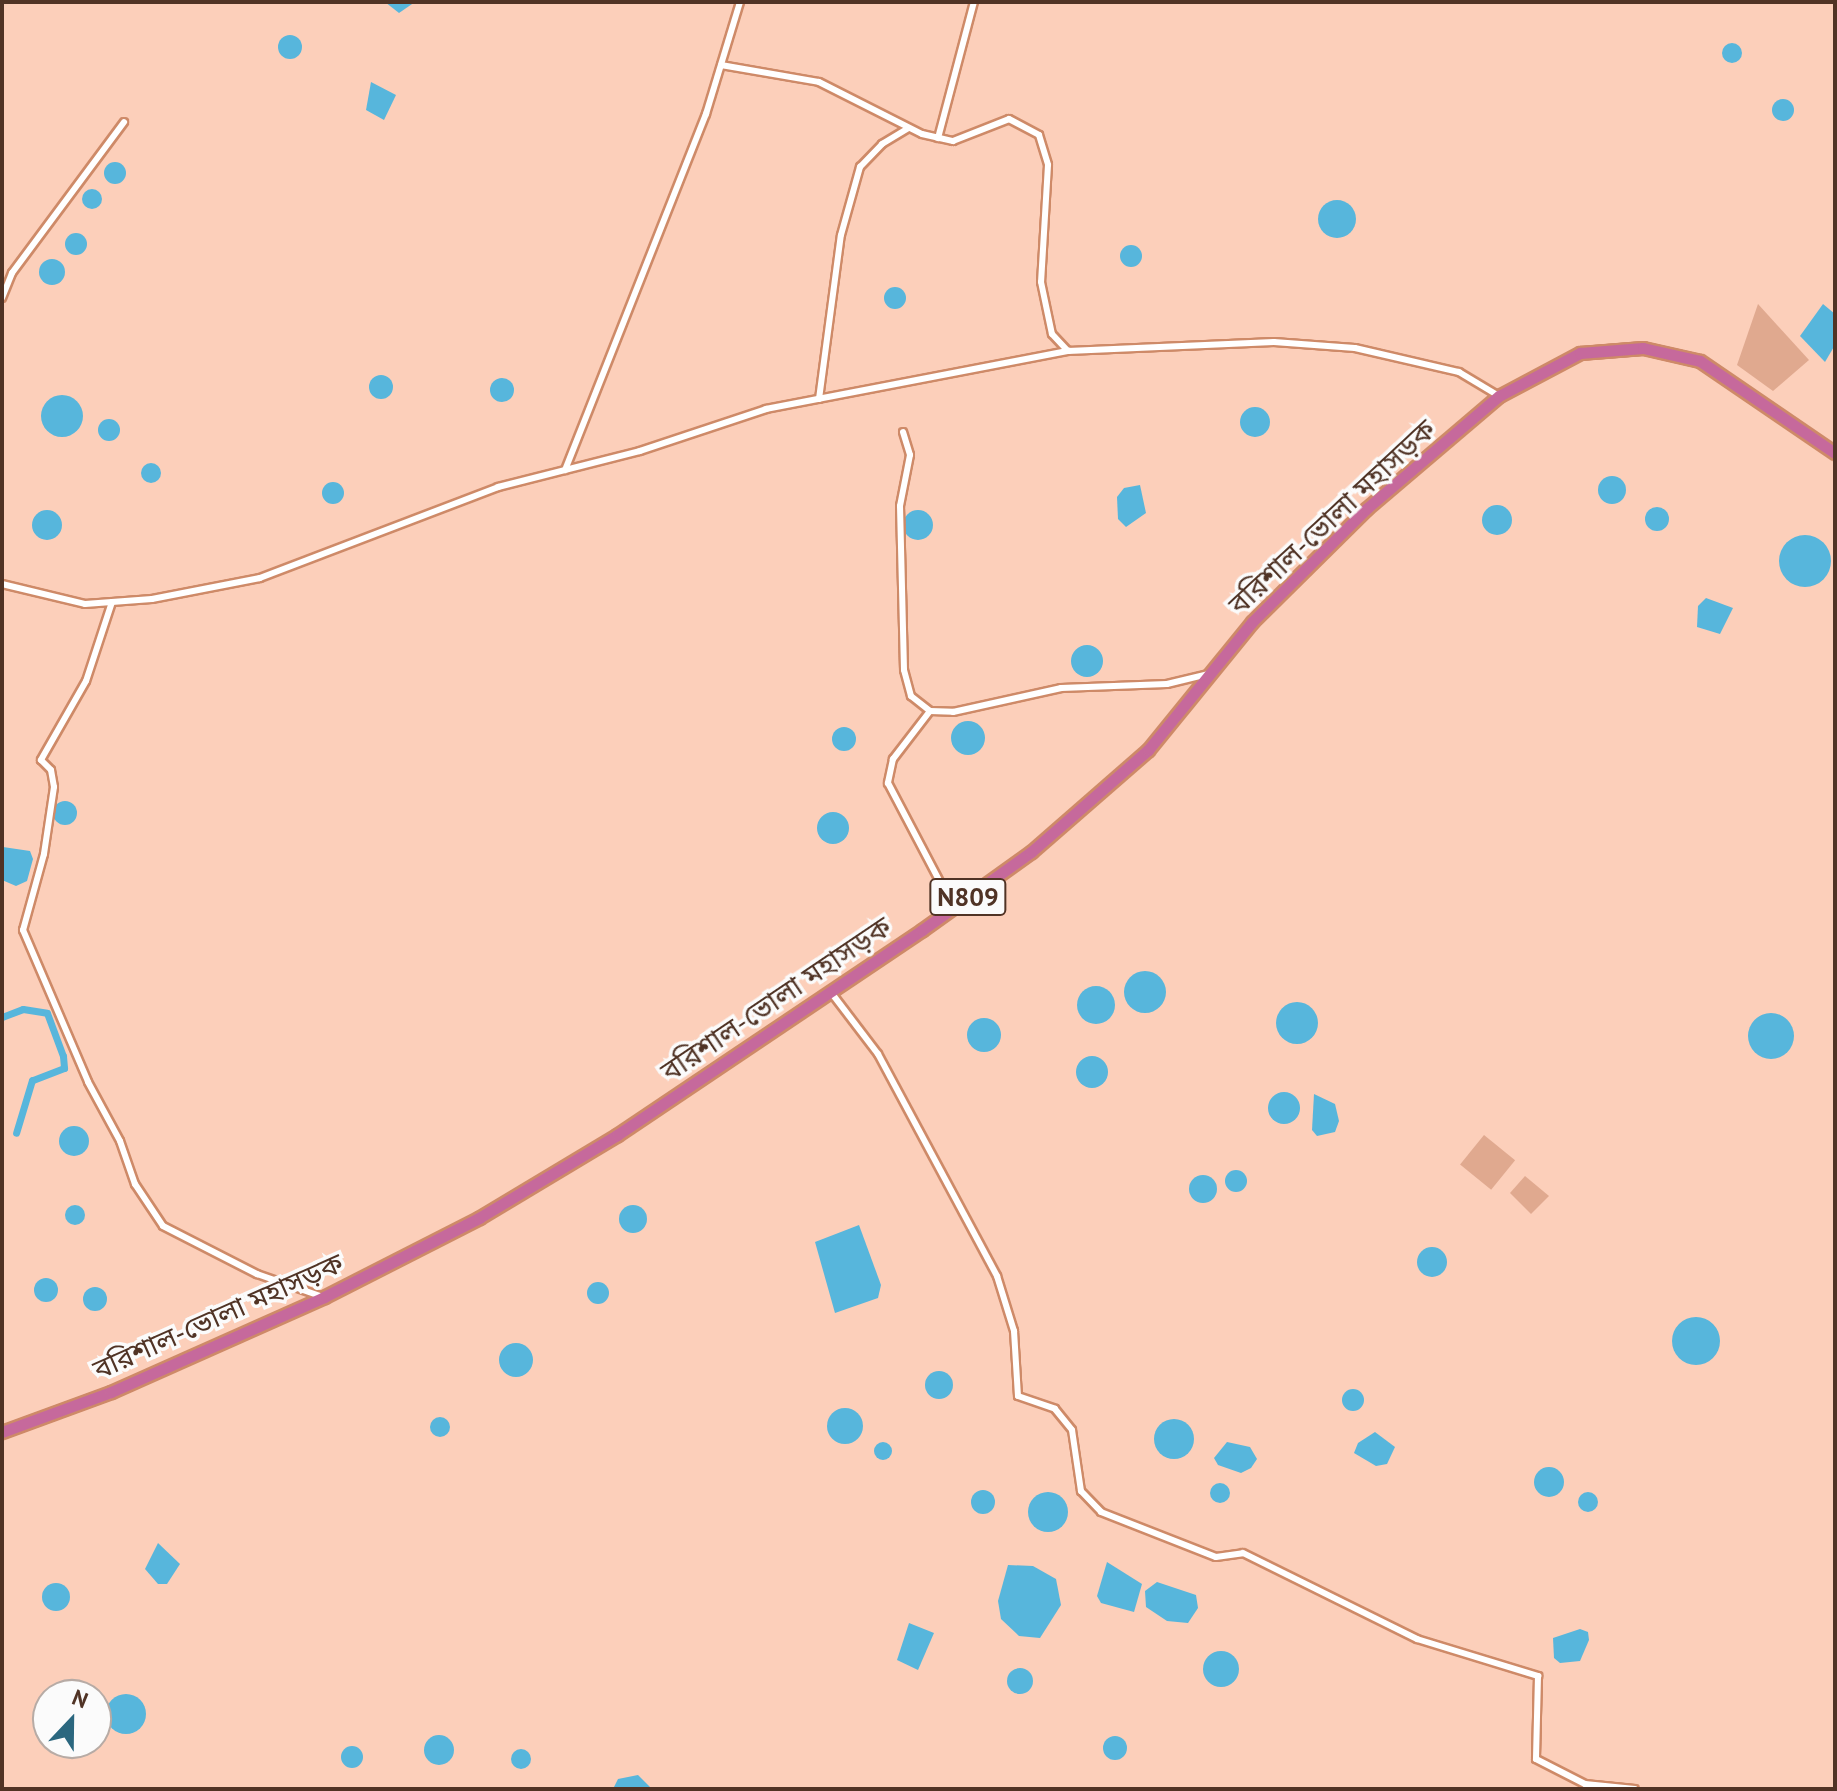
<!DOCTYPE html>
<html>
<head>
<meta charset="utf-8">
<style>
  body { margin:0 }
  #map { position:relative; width:1837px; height:1791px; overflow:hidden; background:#fccfba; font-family:"PT Sans","Noto Sans Bengali",sans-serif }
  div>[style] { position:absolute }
  .green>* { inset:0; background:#e0a98f; transform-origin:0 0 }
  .water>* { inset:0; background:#57b6dc }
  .round { border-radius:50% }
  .canal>* { height:7px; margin:-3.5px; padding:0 3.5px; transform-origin:3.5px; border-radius:3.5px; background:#57b6dc }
  .roads { filter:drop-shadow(2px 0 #ce8a68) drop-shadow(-2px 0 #ce8a68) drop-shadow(0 2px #ce8a68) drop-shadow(0 -2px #ce8a68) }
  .street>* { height:6px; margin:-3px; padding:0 3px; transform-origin:3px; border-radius:3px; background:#fff }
  .highway>* { height:11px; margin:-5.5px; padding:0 5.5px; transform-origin:5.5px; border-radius:5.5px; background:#c6699c }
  span { translate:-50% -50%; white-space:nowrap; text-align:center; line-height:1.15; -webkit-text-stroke:7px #fbfbfb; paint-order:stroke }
  .shield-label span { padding:2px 6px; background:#fbfbfb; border:2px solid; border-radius:6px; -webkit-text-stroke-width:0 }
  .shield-label { font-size:26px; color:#503325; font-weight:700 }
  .street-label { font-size:28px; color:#503325 }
  .frame { position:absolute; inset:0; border:4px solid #503325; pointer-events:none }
  .north { position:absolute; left:32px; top:1679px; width:80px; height:80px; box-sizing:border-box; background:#fbfbfb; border:2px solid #b7aba5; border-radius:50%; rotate:22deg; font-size:22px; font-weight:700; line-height:32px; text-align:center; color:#503325 }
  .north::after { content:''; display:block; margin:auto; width:28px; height:36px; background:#2b677f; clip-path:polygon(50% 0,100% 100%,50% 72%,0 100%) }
</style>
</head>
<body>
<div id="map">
  <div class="green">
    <div style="clip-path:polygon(1758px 304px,1809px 360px,1773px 391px,1737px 365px)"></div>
    <div style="left:1484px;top:1135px;width:40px;height:38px;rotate:39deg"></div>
    <div style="clip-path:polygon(1525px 1176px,1549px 1196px,1531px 1214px,1510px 1193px)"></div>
  </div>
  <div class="water">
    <div style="clip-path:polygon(385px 2px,415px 2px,399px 13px)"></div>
    <div class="round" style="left:278px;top:35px;width:24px;height:24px"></div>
    <div class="round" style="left:1722px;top:43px;width:20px;height:20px"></div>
    <div style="clip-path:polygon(371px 82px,396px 95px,384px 120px,366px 110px)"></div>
    <div class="round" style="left:1772px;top:99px;width:22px;height:22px"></div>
    <div class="round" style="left:104px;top:162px;width:22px;height:22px"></div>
    <div class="round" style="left:82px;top:189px;width:20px;height:20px"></div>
    <div class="round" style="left:1318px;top:200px;width:38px;height:38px"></div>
    <div class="round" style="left:65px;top:233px;width:22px;height:22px"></div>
    <div class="round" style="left:1120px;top:245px;width:22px;height:22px"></div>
    <div class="round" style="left:39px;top:259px;width:26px;height:26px"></div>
    <div class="round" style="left:884px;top:287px;width:22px;height:22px"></div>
    <div style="clip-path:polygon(1823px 304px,1835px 314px,1835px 345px,1825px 362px,1800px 336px)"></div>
    <div class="round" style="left:369px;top:375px;width:24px;height:24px"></div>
    <div class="round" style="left:490px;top:378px;width:24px;height:24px"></div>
    <div class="round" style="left:41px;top:395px;width:42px;height:42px"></div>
    <div class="round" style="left:1240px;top:407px;width:30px;height:30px"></div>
    <div class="round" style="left:98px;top:419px;width:22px;height:22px"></div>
    <div class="round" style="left:141px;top:463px;width:20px;height:20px"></div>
    <div class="round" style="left:1598px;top:476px;width:28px;height:28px"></div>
    <div class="round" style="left:322px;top:482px;width:22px;height:22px"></div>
    <div style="clip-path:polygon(1140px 485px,1146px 513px,1126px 527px,1118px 519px,1117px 497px,1124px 488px)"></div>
    <div class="round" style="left:1482px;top:505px;width:30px;height:30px"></div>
    <div class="round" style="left:1645px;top:507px;width:24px;height:24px"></div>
    <div class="round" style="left:32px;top:510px;width:30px;height:30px"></div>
    <div class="round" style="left:903px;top:510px;width:30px;height:30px"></div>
    <div class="round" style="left:1779px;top:535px;width:52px;height:52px"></div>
    <div style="clip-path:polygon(1706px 598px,1733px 608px,1720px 634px,1697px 627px,1698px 606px)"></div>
    <div class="round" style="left:1071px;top:645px;width:32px;height:32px"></div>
    <div class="round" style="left:951px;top:721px;width:34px;height:34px"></div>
    <div class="round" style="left:832px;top:727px;width:24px;height:24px"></div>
    <div class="round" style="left:53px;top:801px;width:24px;height:24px"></div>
    <div class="round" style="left:817px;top:812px;width:32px;height:32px"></div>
    <div style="clip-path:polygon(3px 847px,30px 851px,33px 859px,27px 881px,16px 886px,2px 880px)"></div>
    <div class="round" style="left:1124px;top:971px;width:42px;height:42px"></div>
    <div class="round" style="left:1077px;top:986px;width:38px;height:38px"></div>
    <div class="round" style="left:1276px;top:1002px;width:42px;height:42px"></div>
    <div class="round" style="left:1748px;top:1013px;width:46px;height:46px"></div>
    <div class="round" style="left:967px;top:1018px;width:34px;height:34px"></div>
    <div class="round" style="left:1076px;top:1056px;width:32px;height:32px"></div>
    <div class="round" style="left:1268px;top:1092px;width:32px;height:32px"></div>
    <div style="clip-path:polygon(1314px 1094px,1335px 1104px,1339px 1121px,1335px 1132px,1317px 1136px,1312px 1130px)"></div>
    <div class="round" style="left:59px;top:1126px;width:30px;height:30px"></div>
    <div class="round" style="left:1225px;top:1170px;width:22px;height:22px"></div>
    <div class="round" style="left:1189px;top:1175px;width:28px;height:28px"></div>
    <div class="round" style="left:619px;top:1205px;width:28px;height:28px"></div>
    <div class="round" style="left:65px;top:1205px;width:20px;height:20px"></div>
    <div style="clip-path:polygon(859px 1225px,881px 1285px,878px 1298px,835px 1313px,815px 1242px)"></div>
    <div class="round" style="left:1417px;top:1247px;width:30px;height:30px"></div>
    <div class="round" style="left:34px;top:1278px;width:24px;height:24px"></div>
    <div class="round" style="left:587px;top:1282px;width:22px;height:22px"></div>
    <div class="round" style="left:83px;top:1287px;width:24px;height:24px"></div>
    <div class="round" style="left:1672px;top:1317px;width:48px;height:48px"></div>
    <div class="round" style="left:499px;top:1343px;width:34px;height:34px"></div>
    <div class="round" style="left:925px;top:1371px;width:28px;height:28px"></div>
    <div class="round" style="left:1342px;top:1389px;width:22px;height:22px"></div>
    <div class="round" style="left:827px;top:1408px;width:36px;height:36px"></div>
    <div class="round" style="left:430px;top:1417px;width:20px;height:20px"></div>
    <div class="round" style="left:1154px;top:1419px;width:40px;height:40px"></div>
    <div style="clip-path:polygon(1375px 1432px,1395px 1447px,1387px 1464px,1376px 1466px,1354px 1453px,1358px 1443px)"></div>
    <div style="clip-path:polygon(1227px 1442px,1250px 1447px,1257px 1459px,1251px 1468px,1241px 1473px,1218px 1465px,1214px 1458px)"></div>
    <div class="round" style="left:874px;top:1442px;width:18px;height:18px"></div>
    <div class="round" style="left:1534px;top:1467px;width:30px;height:30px"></div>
    <div class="round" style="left:1210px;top:1483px;width:20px;height:20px"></div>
    <div class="round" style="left:971px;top:1490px;width:24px;height:24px"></div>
    <div class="round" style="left:1578px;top:1492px;width:20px;height:20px"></div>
    <div class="round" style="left:1028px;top:1492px;width:40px;height:40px"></div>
    <div style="clip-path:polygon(158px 1543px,180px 1564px,167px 1584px,158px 1584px,145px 1569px)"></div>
    <div style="clip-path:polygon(1107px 1562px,1142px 1584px,1134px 1612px,1101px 1603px,1097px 1596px)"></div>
    <div style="clip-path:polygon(1008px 1565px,1033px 1566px,1056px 1579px,1061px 1605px,1040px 1638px,1019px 1636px,1001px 1619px,998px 1601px)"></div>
    <div style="clip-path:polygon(1157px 1582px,1196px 1595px,1198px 1608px,1188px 1623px,1167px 1621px,1146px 1607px,1145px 1591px)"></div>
    <div class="round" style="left:42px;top:1583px;width:28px;height:28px"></div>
    <div style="clip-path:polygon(909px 1623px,934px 1633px,918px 1670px,897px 1660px)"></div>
    <div style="clip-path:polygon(1580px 1629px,1588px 1632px,1589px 1640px,1580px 1661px,1560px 1663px,1554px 1658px,1553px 1638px)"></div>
    <div class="round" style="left:1203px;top:1651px;width:36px;height:36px"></div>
    <div class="round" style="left:1007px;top:1668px;width:26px;height:26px"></div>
    <div class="round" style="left:106px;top:1694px;width:40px;height:40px"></div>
    <div class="round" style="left:424px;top:1735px;width:30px;height:30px"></div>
    <div class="round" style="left:1103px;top:1736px;width:24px;height:24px"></div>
    <div class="round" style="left:341px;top:1746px;width:22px;height:22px"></div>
    <div class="round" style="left:511px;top:1749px;width:20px;height:20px"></div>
    <div style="clip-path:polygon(638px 1775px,652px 1789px,613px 1789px,618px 1779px)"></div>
  </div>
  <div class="canal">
    <div style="left:2px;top:1017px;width:22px;rotate:-21deg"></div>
    <div style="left:23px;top:1009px;width:24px;rotate:9deg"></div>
    <div style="left:47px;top:1013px;width:46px;rotate:69.6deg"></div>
    <div style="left:63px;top:1056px;width:12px;rotate:85deg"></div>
    <div style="left:64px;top:1068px;width:34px;rotate:159deg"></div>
    <div style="left:32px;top:1080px;width:55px;rotate:106.8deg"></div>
  </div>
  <div class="roads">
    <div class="street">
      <div style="left:721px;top:65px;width:99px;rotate:9.8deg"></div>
      <div style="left:819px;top:82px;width:115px;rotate:26.8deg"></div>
      <div style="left:922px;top:134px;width:32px;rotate:13deg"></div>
      <div style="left:953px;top:141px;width:60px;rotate:-21.4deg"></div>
      <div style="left:1009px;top:119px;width:34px;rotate:28deg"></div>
      <div style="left:1039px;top:135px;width:31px;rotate:73deg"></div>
      <div style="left:1048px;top:165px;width:117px;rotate:93.4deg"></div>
      <div style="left:1041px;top:282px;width:53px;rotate:78.1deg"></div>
      <div style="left:1052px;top:334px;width:23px;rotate:47deg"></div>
      <div style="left:1068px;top:351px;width:206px;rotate:-2.5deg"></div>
      <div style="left:1274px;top:342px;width:81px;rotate:4.2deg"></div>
      <div style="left:1355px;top:348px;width:107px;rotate:13deg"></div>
      <div style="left:1459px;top:372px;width:47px;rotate:31deg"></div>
      <div style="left:938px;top:138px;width:141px;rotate:-75.2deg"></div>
      <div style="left:2px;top:298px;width:27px;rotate:-68deg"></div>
      <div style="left:12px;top:273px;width:188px;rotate:-53.4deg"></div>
      <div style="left:819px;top:399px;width:165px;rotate:-82.4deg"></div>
      <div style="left:841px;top:235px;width:71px;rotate:-74.4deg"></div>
      <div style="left:860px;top:167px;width:32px;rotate:-46deg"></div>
      <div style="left:882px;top:144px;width:31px;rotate:-31deg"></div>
      <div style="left:903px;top:432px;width:24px;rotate:73deg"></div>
      <div style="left:910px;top:455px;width:52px;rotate:101.1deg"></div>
      <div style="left:900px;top:506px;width:164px;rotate:88.6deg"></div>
      <div style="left:904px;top:670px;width:27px;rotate:75deg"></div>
      <div style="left:911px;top:696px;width:24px;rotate:38deg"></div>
      <div style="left:930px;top:711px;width:23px;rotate:2deg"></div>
      <div style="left:953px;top:712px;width:111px;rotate:-12.5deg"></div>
      <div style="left:1061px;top:688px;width:106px;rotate:-2.2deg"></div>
      <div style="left:1167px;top:684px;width:42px;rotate:-13.7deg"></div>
      <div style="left:565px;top:470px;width:383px;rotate:-68.4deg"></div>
      <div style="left:706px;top:114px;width:117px;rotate:-73.1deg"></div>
      <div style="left:2px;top:584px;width:85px;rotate:13.5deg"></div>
      <div style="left:85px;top:604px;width:67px;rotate:-4.3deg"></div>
      <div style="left:152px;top:599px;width:110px;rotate:-11deg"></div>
      <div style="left:260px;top:578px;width:255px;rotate:-20.9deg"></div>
      <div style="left:498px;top:487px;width:146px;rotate:-14.2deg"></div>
      <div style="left:640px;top:451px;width:133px;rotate:-18.4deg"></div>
      <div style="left:766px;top:409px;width:308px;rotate:-10.9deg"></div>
      <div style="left:112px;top:602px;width:83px;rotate:108.2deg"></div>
      <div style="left:86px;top:681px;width:91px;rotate:119.7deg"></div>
      <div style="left:41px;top:760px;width:14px;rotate:45deg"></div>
      <div style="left:51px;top:770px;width:17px;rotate:80deg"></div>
      <div style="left:54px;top:787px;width:68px;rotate:98.5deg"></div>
      <div style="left:44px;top:854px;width:79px;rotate:105.4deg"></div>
      <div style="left:23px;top:930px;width:165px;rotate:66.8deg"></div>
      <div style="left:88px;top:1082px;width:67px;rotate:61.5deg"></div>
      <div style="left:120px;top:1141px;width:46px;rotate:70.8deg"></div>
      <div style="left:135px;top:1184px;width:50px;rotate:56.3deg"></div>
      <div style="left:163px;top:1226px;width:106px;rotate:27.1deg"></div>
      <div style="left:257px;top:1274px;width:70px;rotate:19.2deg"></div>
      <div style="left:930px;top:711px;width:61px;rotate:127.6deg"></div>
      <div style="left:893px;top:759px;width:25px;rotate:102deg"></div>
      <div style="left:888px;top:783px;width:140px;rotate:62.3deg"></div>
      <div style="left:830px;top:991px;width:79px;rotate:52.7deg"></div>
      <div style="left:878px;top:1054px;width:252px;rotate:61.8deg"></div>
      <div style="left:997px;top:1276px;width:58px;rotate:72.8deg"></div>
      <div style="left:1014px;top:1331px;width:65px;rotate:86.5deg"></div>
      <div style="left:1018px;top:1396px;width:39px;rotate:19deg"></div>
      <div style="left:1055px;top:1409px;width:27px;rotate:51deg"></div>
      <div style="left:1072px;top:1430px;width:62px;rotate:81.6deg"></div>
      <div style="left:1081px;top:1491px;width:29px;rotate:46deg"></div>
      <div style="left:1101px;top:1512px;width:123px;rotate:21.4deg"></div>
      <div style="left:1216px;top:1557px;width:27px;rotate:-8deg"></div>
      <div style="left:1243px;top:1553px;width:194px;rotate:26.3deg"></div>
      <div style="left:1417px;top:1639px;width:127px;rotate:17deg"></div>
      <div style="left:1538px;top:1676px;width:83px;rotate:91.4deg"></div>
      <div style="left:1536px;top:1759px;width:55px;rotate:27deg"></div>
      <div style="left:1585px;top:1784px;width:50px;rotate:5.7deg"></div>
    </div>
    <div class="highway">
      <div style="left:2px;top:1432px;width:116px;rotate:-20.2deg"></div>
      <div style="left:111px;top:1392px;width:233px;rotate:-24deg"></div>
      <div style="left:324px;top:1297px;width:174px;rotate:-27deg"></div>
      <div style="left:479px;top:1218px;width:161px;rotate:-31deg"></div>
      <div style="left:617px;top:1135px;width:367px;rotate:-33.9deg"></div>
      <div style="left:922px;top:930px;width:134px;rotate:-35.6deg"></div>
      <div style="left:1031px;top:852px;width:155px;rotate:-41.1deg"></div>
      <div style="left:1148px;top:750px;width:165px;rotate:-50.9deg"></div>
      <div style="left:1252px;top:622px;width:161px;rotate:-44.7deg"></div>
      <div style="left:1366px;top:509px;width:175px;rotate:-40.4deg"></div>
      <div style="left:1499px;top:396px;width:92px;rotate:-28deg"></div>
      <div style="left:1580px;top:353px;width:63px;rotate:-4.5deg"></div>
      <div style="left:1643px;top:348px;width:58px;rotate:12.8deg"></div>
      <div style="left:1700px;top:361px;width:163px;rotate:34.3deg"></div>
    </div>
  </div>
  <div class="shield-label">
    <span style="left:968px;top:897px">N809</span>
  </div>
  <div class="street-label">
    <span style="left:1332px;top:517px;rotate:-43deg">বরিশাল-ভোলা মহাসড়ক</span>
    <span style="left:776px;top:999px;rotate:-34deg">বরিশাল-ভোলা মহাসড়ক</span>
    <span style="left:218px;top:1316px;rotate:-24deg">বরিশাল-ভোলা মহাসড়ক</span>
  </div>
  <div class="frame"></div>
  <div class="north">N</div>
</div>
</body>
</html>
